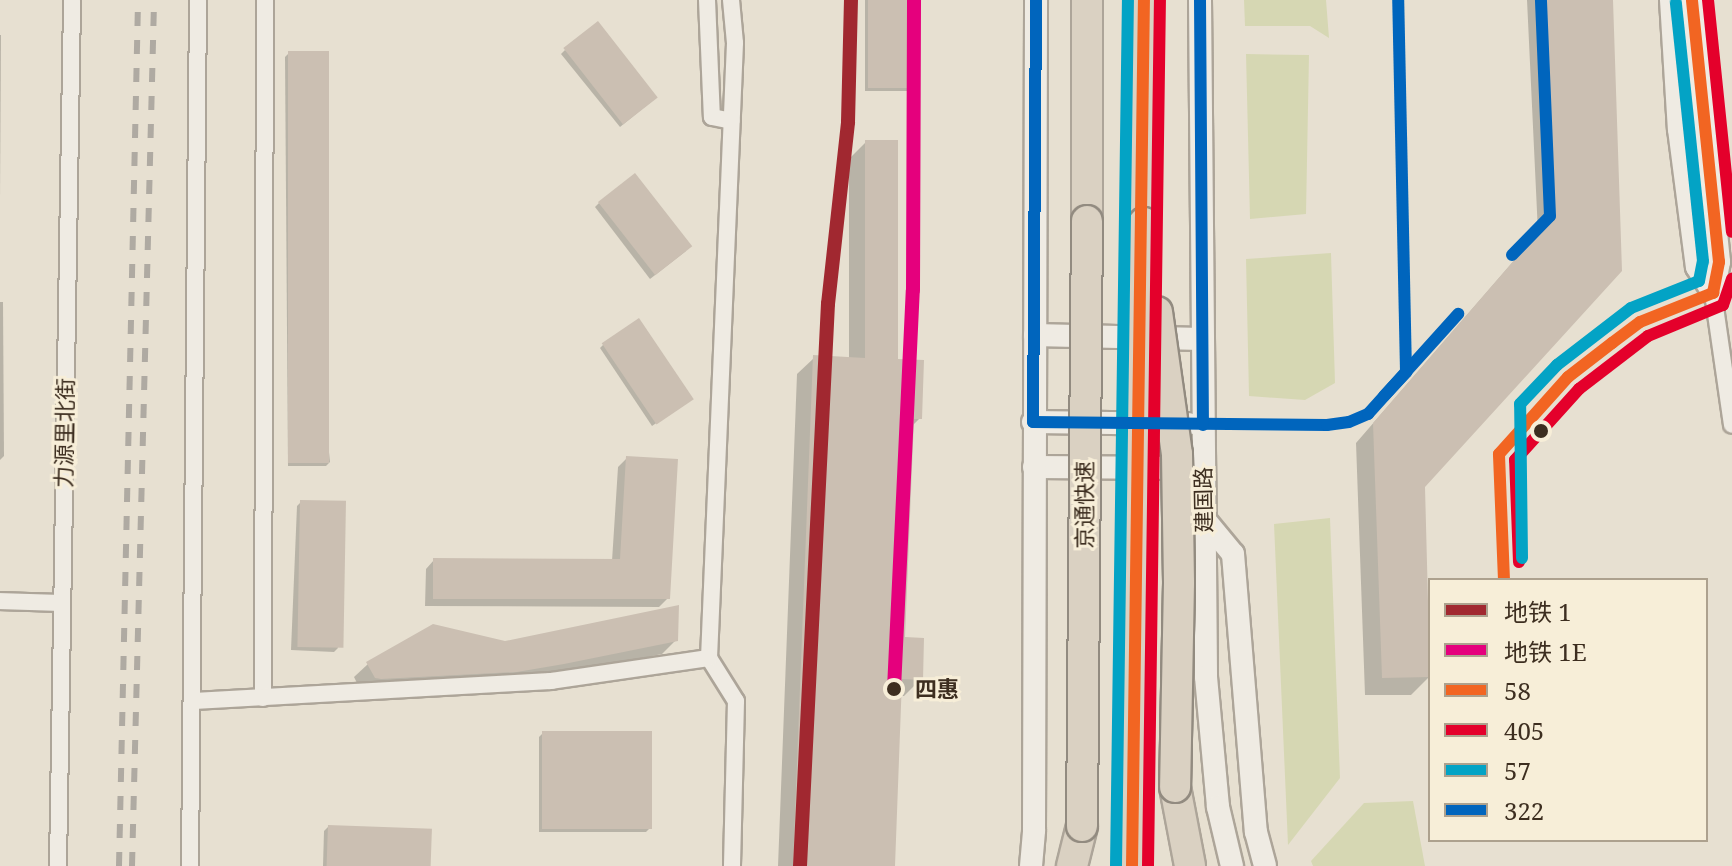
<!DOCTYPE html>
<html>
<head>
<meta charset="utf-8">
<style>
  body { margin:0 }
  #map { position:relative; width:1732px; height:866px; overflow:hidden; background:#e7e0d1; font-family:"Noto Serif","Noto Sans SC",serif }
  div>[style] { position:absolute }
  .green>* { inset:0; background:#d6d7b3 }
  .shadow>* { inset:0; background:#0003 }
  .building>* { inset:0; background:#cbbfb2; transform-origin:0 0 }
  .roads { filter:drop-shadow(2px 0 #ada599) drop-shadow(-2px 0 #ada599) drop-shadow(0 2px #ada599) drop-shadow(0 -2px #ada599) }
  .street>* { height:16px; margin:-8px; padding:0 8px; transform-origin:8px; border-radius:8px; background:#efebe3 }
  .secondary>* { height:22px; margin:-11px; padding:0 11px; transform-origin:11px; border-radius:11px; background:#efebe3 }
  .highway>* { height:30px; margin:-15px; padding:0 15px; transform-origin:15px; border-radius:15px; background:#dad1c2 }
  .rail>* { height:6px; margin-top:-3px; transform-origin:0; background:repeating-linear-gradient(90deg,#afaaa2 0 14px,transparent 0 28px) }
  .bridges { filter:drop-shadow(2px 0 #928b80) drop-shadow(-2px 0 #928b80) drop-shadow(0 2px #928b80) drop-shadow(0 -2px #928b80) }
  .highway-bridge>* { height:30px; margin:-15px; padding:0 15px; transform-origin:15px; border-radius:15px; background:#dad1c2 }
  .bus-1>* { height:12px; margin:-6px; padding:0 6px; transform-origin:6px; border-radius:6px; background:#f26522 }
  .bus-2>* { height:12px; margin:-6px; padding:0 6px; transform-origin:6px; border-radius:6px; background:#e4002b }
  .bus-3>* { height:12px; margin:-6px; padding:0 6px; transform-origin:6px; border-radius:6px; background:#03a3c5 }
  .bus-4>* { height:12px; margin:-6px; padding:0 6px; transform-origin:6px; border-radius:6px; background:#0065bd }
  .metro-1>* { height:14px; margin:-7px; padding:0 7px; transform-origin:7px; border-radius:7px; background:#a12830 }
  .metro-2>* { height:14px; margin:-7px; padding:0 7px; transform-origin:7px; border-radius:7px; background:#e5007d }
  .dots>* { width:22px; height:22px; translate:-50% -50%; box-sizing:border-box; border:4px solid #f7eed8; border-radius:50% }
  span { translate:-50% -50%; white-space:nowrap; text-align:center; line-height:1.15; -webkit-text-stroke:6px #f7eed8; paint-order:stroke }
  .street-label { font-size:22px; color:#3d2e20 }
  .stop-label { font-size:22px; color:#3d2e20; font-weight:700 }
  .left { translate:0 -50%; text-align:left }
  .legend { position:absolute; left:1428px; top:578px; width:280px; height:264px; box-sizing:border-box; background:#f7eed8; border:2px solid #ada18e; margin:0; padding:10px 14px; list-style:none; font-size:24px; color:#3d2e20 }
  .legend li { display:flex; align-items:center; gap:16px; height:40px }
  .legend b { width:40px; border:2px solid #ada18e }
</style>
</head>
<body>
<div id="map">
  <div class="green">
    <div style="clip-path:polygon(1244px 0,1326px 0,1329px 38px,1310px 26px,1245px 26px)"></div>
    <div style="clip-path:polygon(1246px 54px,1309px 55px,1306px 214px,1250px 219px)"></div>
    <div style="clip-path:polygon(1331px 253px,1335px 383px,1305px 400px,1249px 396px,1246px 259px)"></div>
    <div style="clip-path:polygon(1330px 518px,1340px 778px,1288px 845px,1274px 524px)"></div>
    <div style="clip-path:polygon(1413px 801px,1425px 866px,1313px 866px,1311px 861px,1364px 803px)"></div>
  </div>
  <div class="shadow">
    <div style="clip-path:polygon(865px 0,915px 0,915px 87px,911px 91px,865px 91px)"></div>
    <div style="clip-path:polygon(1527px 0,1610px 0,1620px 270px,1423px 486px,1429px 677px,1411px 695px,1365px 695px,1356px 443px,1538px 233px)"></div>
    <div style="clip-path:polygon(0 35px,1px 35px,0 199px)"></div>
    <div style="clip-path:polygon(565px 50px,652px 101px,620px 127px,561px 54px)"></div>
    <div style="clip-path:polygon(289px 53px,330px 462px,326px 466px,288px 466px,285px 57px)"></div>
    <div style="clip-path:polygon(866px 142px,896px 361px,920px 418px,911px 427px,903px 639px,921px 679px,904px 696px,899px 696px,893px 866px,778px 866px,797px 374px,814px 358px,849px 359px,849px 159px)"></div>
    <div style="clip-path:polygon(599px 203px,686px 251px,650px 279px,595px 207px)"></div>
    <div style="clip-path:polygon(0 302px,3px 302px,4px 456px,0 460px)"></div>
    <div style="clip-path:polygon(604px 344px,687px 402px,652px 426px,600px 348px)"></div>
    <div style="clip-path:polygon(627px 458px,668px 598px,659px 607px,425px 606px,426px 569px,434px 560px,612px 561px,618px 467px)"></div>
    <div style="clip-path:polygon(301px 502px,338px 648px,334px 652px,291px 650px,297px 506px)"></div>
    <div style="clip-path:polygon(676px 640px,662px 654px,549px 677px,361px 691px,354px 677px,368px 664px,505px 643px)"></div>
    <div style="clip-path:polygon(543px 733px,650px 828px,646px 832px,539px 832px,539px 737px)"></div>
    <div style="clip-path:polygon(328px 827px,429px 866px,323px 866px,324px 831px)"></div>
  </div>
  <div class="building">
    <div style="left:868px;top:0;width:49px;height:88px"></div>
    <div style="clip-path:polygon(1545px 0,1613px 0,1622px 271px,1425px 487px,1430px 677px,1382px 678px,1373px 423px,1555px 213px)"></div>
    <div style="left:598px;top:21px;width:97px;height:44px;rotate:52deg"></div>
    <div style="left:288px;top:51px;width:41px;height:412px"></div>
    <div style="clip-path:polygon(865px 140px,898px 140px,898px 359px,924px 360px,922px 419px,914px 419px,905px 637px,924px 638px,923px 680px,902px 679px,895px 866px,793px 866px,813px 355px,865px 358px)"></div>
    <div style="left:635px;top:173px;width:93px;height:47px;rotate:52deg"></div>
    <div style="left:639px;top:318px;width:98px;height:45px;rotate:56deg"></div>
    <div style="clip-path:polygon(626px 456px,678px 459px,670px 599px,433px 599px,433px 558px,620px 559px)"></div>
    <div style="left:300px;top:500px;width:46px;height:147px;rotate:1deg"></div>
    <div style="clip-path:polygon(679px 605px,678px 641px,564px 664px,517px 672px,381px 679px,375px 678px,366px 662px,433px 624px,505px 641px)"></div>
    <div style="left:542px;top:731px;width:110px;height:98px"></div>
    <div style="left:328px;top:825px;width:104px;height:41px;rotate:2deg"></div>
  </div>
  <div class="roads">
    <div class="street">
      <div style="left:707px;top:0;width:117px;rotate:87.6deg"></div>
      <div style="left:712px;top:117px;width:20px;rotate:11deg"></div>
      <div style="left:731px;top:0;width:43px;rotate:84.7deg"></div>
      <div style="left:735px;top:43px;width:616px;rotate:92.42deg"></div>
      <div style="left:709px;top:658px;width:51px;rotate:57.9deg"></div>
      <div style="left:736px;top:701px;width:165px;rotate:91.4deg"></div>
      <div style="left:1713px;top:293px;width:133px;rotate:81.8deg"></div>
      <div style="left:0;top:601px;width:61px;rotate:1.9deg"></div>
      <div style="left:263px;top:698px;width:698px;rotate:-89.84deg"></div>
      <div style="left:193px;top:701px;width:359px;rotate:-3.2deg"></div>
      <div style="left:551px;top:681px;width:160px;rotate:-8.3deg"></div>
      <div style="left:58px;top:866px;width:866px;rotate:-89.07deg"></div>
      <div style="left:190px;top:866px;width:866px;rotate:-89.47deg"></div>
    </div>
    <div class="secondary">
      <div style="left:1200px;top:0;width:677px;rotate:89.49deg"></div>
      <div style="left:1206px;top:677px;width:131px;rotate:84.7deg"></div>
      <div style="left:1218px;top:807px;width:61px;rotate:76.7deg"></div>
      <div style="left:1671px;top:0;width:129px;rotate:86.5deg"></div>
      <div style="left:1679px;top:129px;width:139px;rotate:82.6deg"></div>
      <div style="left:1697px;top:267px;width:31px;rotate:58deg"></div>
      <div style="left:1692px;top:0;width:263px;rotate:84.1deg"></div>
      <div style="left:1719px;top:262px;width:32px;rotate:101deg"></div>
      <div style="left:1035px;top:335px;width:166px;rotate:1.4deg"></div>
      <div style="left:1033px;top:422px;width:155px;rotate:0.7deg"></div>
      <div style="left:1034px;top:467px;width:156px;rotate:0.4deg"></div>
      <div style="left:1204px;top:519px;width:45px;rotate:50.4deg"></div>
      <div style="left:1233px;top:554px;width:279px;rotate:85.3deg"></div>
      <div style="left:1256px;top:832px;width:35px;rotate:75deg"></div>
      <div style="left:1031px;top:866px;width:36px;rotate:-85deg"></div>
      <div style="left:1034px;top:830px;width:830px;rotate:-89.86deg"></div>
    </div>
    <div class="highway">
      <div style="left:1087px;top:221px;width:221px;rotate:-90deg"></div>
      <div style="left:1144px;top:223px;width:223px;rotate:-90deg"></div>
      <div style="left:1175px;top:787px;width:80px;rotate:79.2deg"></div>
      <div style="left:1072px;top:866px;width:41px;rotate:-76deg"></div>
    </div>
  </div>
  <div class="rail">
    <div style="left:119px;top:866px;width:866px;rotate:-88.74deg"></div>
    <div style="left:132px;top:866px;width:866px;rotate:-88.54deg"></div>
  </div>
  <div class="bridges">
    <div class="highway-bridge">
      <div style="left:1157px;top:312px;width:143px;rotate:82deg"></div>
      <div style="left:1177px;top:454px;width:129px;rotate:89.1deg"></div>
      <div style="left:1179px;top:583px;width:204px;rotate:91.1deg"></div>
      <div style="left:1082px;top:826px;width:605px;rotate:-89.53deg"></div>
      <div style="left:1132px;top:866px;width:643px;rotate:-88.93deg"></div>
    </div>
  </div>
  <div class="bus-1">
    <div style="left:1504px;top:580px;width:126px;rotate:-92.3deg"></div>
    <div style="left:1499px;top:454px;width:103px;rotate:-48.1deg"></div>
    <div style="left:1568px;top:377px;width:56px;rotate:-37.7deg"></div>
    <div style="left:1612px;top:343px;width:35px;rotate:-37deg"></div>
    <div style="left:1640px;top:322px;width:79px;rotate:-21.7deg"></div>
    <div style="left:1713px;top:293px;width:32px;rotate:-79deg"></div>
    <div style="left:1719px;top:262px;width:263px;rotate:-95.9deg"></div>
    <div style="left:1132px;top:866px;width:866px;rotate:-89.21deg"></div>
  </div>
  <div class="bus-2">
    <div style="left:1708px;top:0;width:233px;rotate:84.1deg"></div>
    <div style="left:1519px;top:562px;width:102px;rotate:-92.2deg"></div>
    <div style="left:1515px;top:460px;width:96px;rotate:-48deg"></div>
    <div style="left:1579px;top:389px;width:87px;rotate:-37.5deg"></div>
    <div style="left:1648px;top:336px;width:81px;rotate:-22.5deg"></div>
    <div style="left:1723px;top:305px;width:28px;rotate:-71deg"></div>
    <div style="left:1148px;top:866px;width:866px;rotate:-89.21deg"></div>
  </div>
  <div class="bus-3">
    <div style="left:1522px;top:558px;width:154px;rotate:-90.7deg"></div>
    <div style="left:1520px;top:404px;width:54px;rotate:-46.5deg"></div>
    <div style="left:1557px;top:365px;width:93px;rotate:-37.6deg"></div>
    <div style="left:1631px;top:308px;width:73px;rotate:-21.7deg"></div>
    <div style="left:1699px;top:281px;width:20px;rotate:-79deg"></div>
    <div style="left:1703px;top:261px;width:260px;rotate:-96deg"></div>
    <div style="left:1116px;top:866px;width:866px;rotate:-89.21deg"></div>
  </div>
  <div class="bus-4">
    <div style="left:1036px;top:0;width:422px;rotate:90.4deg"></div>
    <div style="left:1033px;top:422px;width:294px;rotate:0.6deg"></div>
    <div style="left:1327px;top:425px;width:22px;rotate:-8deg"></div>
    <div style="left:1349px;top:422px;width:21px;rotate:-23deg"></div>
    <div style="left:1368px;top:414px;width:135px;rotate:-48deg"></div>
    <div style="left:1200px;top:0;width:425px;rotate:89.6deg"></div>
    <div style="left:1512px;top:255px;width:54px;rotate:-45.7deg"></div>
    <div style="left:1550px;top:216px;width:216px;rotate:-92.4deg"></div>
    <div style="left:1384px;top:396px;width:33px;rotate:-47deg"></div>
    <div style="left:1406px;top:372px;width:372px;rotate:-91.2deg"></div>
  </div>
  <div class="metro-1">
    <div style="left:800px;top:866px;width:563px;rotate:-87.15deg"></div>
    <div style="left:828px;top:304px;width:183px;rotate:-83.7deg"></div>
    <div style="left:848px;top:122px;width:122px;rotate:-88.6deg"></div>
  </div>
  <div class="metro-2">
    <div style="left:894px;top:689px;width:399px;rotate:-87.3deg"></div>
    <div style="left:913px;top:290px;width:290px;rotate:-89.8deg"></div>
  </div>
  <div class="dots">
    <div style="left:1541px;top:431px;background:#3d2e20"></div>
    <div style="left:894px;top:689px;background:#3d2e20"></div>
  </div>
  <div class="street-label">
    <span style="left:64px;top:433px;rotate:-89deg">力源里北街</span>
    <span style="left:1203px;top:500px;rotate:-91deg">建国路</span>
    <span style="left:1084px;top:505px;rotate:-90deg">京通快速</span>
  </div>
  <div class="stop-label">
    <span class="left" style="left:915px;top:689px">四惠</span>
  </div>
  <ul class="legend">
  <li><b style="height:10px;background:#a12830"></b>地铁 1</li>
  <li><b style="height:10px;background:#e5007d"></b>地铁 1E</li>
  <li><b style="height:10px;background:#f26522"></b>58</li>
  <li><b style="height:10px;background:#e4002b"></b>405</li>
  <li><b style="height:10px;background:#03a3c5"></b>57</li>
  <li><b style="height:10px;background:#0065bd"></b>322</li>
  </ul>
</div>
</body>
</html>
